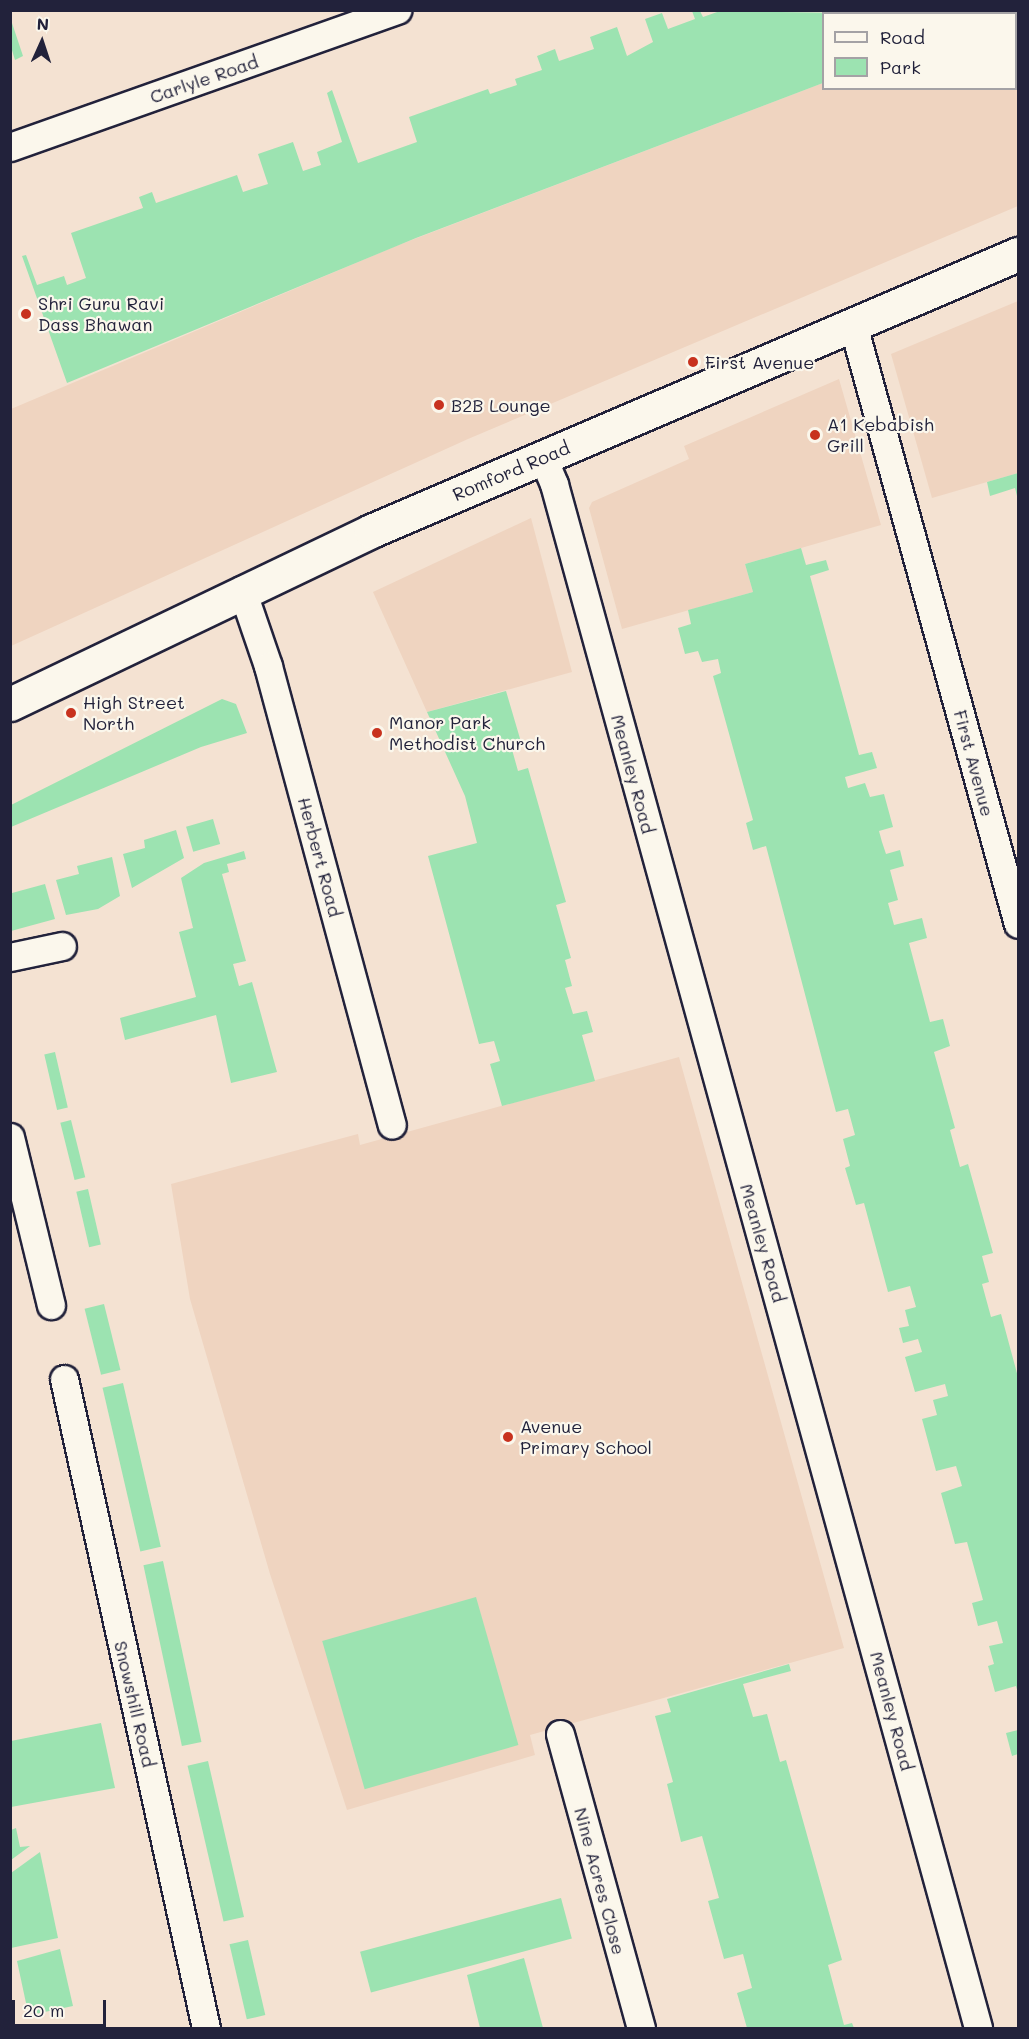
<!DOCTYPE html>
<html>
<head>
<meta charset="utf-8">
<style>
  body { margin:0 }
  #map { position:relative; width:1029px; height:2039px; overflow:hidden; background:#f4e2d2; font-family:Mali,sans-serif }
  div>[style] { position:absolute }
  .built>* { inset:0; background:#efd4c0 }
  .green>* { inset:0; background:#9ce3b1; transform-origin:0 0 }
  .roads { filter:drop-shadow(2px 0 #22223b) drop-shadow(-2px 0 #22223b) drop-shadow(0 2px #22223b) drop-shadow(0 -2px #22223b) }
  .street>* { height:27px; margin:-13.5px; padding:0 13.5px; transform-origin:13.5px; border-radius:13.5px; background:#fbf7ec }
  .primary>* { height:33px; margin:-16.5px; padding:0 16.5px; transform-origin:16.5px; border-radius:16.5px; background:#fbf7ec }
  .dots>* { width:16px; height:16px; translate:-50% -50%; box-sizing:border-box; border:3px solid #fbf7ec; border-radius:50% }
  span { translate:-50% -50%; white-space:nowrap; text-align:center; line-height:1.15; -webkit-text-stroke:4.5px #fbf7ec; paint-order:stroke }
  .street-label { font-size:18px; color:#22223b }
  .poi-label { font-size:18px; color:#22223b }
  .left { translate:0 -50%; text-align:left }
  .frame { position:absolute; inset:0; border:12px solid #22223b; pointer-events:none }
  .legend { position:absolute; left:822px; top:12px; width:195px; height:78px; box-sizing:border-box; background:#fbf7ec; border:2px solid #a4a2a5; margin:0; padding:8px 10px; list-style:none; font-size:18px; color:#22223b }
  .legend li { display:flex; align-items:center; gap:12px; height:30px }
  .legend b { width:30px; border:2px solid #a4a2a5 }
  .north { position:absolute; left:12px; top:12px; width:60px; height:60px; -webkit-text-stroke:4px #fbf7ec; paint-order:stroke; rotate:3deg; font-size:16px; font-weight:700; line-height:24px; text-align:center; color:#22223b }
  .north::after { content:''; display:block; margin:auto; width:21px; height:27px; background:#22223b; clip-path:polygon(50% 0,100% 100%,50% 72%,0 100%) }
  .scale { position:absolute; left:12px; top:2000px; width:94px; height:27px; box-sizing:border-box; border:3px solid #22223b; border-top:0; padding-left:8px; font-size:18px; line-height:21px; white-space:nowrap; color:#22223b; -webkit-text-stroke:4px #fbf7ec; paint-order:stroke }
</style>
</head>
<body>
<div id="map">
  <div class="built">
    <div style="clip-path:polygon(1018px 11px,1018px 206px,468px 439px,11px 646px,11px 409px,396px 246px,823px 83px,824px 88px,1016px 88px,1016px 14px,1006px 13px)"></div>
    <div style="clip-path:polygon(1018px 301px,1018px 473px,932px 498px,891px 354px)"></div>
    <div style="clip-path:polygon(839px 379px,881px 525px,745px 564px,753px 592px,622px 629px,589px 508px,592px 502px,689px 459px,684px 446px)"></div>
    <div style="clip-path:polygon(531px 518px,572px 672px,427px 712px,373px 592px)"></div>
    <div style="clip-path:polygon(679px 1057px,844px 1648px,530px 1735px,535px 1755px,347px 1810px,270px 1574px,190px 1299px,171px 1184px,358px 1134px,360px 1145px)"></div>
  </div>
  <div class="green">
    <div style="clip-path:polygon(720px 11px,853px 13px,824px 14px,823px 83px,416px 238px,67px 383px,22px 256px,26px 255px,37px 285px,64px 276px,67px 285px,86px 278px,71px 233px,143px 208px,139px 197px,152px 192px,156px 203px,237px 175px,243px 192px,268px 184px,258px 154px,293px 142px,303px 171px,321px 165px,317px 152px,342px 142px,327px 93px,332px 90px,358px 163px,417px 142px,409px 117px,488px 89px,490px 94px,517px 85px,515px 79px,542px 70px,537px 56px,555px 49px,559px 61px,594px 49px,590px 37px,617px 27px,627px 56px,653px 42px,645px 19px,662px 13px,668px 29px,695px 19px,692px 11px,700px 11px,703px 17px)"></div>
    <div style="clip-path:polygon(880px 11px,880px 10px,1014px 11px,1006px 14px)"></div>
    <div style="clip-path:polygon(11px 20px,23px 56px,15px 60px,11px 47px)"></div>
    <div style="clip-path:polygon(1018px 473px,1018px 500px,1015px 488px,990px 496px,987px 482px)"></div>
    <div style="clip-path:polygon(801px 548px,806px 565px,826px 560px,829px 570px,810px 576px,859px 755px,872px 752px,877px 768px,845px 777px,848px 788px,865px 783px,870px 797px,884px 794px,893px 827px,879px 831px,882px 842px,886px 854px,900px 850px,904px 866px,890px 870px,898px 900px,888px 903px,894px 925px,922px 918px,927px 938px,909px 943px,930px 1022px,943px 1019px,950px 1046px,934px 1052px,955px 1128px,950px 1130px,960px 1167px,968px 1164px,993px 1253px,982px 1256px,989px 1282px,982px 1284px,991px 1317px,1001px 1314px,1018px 1377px,1018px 1693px,1016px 1686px,995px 1692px,988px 1666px,994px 1664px,989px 1646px,1003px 1643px,997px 1621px,978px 1626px,972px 1603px,983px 1600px,967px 1542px,955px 1544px,941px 1493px,962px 1486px,956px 1466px,936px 1471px,922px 1419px,937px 1415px,933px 1400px,948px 1396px,945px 1384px,915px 1392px,905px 1357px,922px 1352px,918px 1339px,903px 1343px,899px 1328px,909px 1326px,905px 1310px,916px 1307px,910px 1286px,888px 1292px,864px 1203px,856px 1205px,845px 1168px,850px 1166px,843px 1139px,855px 1135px,848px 1109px,836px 1112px,766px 846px,753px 850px,746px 823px,753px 820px,713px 676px,721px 673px,718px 659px,702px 662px,698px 651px,685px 654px,678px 628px,691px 624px,688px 610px,753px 592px,745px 564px)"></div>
    <div style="clip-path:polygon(506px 691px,521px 742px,511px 746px,518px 771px,528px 768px,566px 902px,556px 905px,571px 958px,565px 960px,572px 986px,565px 988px,573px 1014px,587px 1011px,593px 1032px,582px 1035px,595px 1081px,502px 1106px,490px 1064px,500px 1061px,494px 1041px,479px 1044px,428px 856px,477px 843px,465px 796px,427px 712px)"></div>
    <div style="clip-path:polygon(222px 699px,236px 704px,247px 733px,201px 747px,11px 827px,11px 805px)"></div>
    <div style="left:213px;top:819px;width:26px;height:28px;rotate:74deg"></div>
    <div style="clip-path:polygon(176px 830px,184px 858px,132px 888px,123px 854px,145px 848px,144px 840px)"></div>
    <div style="clip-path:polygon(244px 851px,246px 859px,227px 864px,229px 872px,222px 874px,246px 961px,233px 964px,239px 986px,252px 982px,277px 1072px,231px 1083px,216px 1015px,125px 1040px,120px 1018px,196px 997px,179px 932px,193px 928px,181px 878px,204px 863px)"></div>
    <div style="clip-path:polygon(112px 857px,120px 896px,98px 909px,66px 915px,56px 880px,79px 874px,77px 866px)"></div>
    <div style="clip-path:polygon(45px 884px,55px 919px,11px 931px,12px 893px)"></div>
    <div style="left:55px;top:1052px;width:57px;height:11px;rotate:77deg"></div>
    <div style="left:71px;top:1120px;width:59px;height:11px;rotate:76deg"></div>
    <div style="left:88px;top:1189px;width:57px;height:12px;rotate:77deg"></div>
    <div style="left:104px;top:1304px;width:68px;height:20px;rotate:76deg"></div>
    <div style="left:123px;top:1383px;width:168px;height:21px;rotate:77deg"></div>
    <div style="left:163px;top:1561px;width:185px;height:20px;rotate:78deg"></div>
    <div style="left:476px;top:1597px;width:154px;height:160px;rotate:74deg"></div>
    <div style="clip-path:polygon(789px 1664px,791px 1671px,743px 1684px,753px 1717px,767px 1714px,780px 1762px,786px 1760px,842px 1960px,828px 1965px,844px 2025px,852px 2023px,854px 2028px,747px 2028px,737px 1993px,752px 1988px,743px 1954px,724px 1959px,708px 1901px,719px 1898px,702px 1836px,681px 1842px,667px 1784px,673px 1782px,655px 1716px,671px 1712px,667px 1699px)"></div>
    <div style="clip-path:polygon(101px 1723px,115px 1788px,11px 1807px,11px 1741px)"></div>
    <div style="clip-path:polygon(1018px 1730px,1018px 1754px,1012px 1756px,1006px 1733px)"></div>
    <div style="left:208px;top:1761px;width:160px;height:21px;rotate:77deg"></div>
    <div style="clip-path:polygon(16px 1828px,20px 1847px,30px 1846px,11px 1860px,11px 1830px)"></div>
    <div style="clip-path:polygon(40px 1852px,58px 1938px,11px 1948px,11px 1873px)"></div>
    <div style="left:561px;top:1898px;width:42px;height:208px;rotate:75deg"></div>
    <div style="left:248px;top:1940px;width:77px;height:19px;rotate:77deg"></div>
    <div style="clip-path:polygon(60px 1949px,73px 2006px,35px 2014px,26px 2003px,17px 1961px)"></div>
    <div style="clip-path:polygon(524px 1958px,543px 2028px,480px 2028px,467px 1975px)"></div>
  </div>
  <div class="roads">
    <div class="street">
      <div style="left:10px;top:147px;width:411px;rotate:-19.5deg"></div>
      <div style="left:853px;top:325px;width:621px;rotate:74.6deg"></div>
      <div style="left:543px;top:458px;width:28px;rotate:67deg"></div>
      <div style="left:554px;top:484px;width:1601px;rotate:74.64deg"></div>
      <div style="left:242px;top:590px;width:80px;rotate:71.1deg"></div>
      <div style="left:268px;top:666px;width:475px;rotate:74.9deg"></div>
      <div style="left:10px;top:957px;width:53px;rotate:-11.9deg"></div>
      <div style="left:10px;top:1137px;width:173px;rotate:76.3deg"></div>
      <div style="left:64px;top:1379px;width:664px;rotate:77.66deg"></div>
      <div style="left:560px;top:1734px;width:305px;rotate:74.6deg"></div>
    </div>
    <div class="primary">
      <div style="left:10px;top:704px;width:400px;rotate:-25.6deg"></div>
      <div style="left:371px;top:531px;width:704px;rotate:-23.18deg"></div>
    </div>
  </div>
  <div class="dots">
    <div style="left:26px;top:314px;background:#c8321e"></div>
    <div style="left:693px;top:362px;background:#c8321e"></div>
    <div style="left:439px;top:405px;background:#c8321e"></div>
    <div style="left:815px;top:435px;background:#c8321e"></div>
    <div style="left:71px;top:713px;background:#c8321e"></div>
    <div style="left:377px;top:733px;background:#c8321e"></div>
    <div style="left:508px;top:1437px;background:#c8321e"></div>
  </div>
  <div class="street-label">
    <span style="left:204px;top:79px;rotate:-19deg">Carlyle Road</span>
    <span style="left:511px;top:471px;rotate:-23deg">Romford Road</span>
    <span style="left:974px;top:763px;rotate:75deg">First Avenue</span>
    <span style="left:633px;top:774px;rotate:75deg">Meanley Road</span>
    <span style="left:320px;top:857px;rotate:75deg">Herbert Road</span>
    <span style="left:763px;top:1243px;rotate:74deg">Meanley Road</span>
    <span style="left:135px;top:1704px;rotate:77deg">Snowshill Road</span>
    <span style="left:892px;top:1711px;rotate:75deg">Meanley Road</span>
    <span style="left:600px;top:1881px;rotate:75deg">Nine Acres Close</span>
  </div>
  <div class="poi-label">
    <span class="left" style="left:38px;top:314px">Shri Guru Ravi<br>Dass Bhawan</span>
    <span class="left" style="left:705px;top:362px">First Avenue</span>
    <span class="left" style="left:451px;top:405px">B2B Lounge</span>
    <span class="left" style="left:827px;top:435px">A1 Kebabish<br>Grill</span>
    <span class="left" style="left:83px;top:713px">High Street<br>North</span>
    <span class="left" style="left:389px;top:733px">Manor Park<br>Methodist Church</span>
    <span class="left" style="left:520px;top:1437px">Avenue<br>Primary School</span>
  </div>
  <div class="frame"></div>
  <ul class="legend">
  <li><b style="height:8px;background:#fbf7ec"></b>Road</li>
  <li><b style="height:16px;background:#9ce3b1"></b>Park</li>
  </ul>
  <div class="north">N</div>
  <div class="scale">20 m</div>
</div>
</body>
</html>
